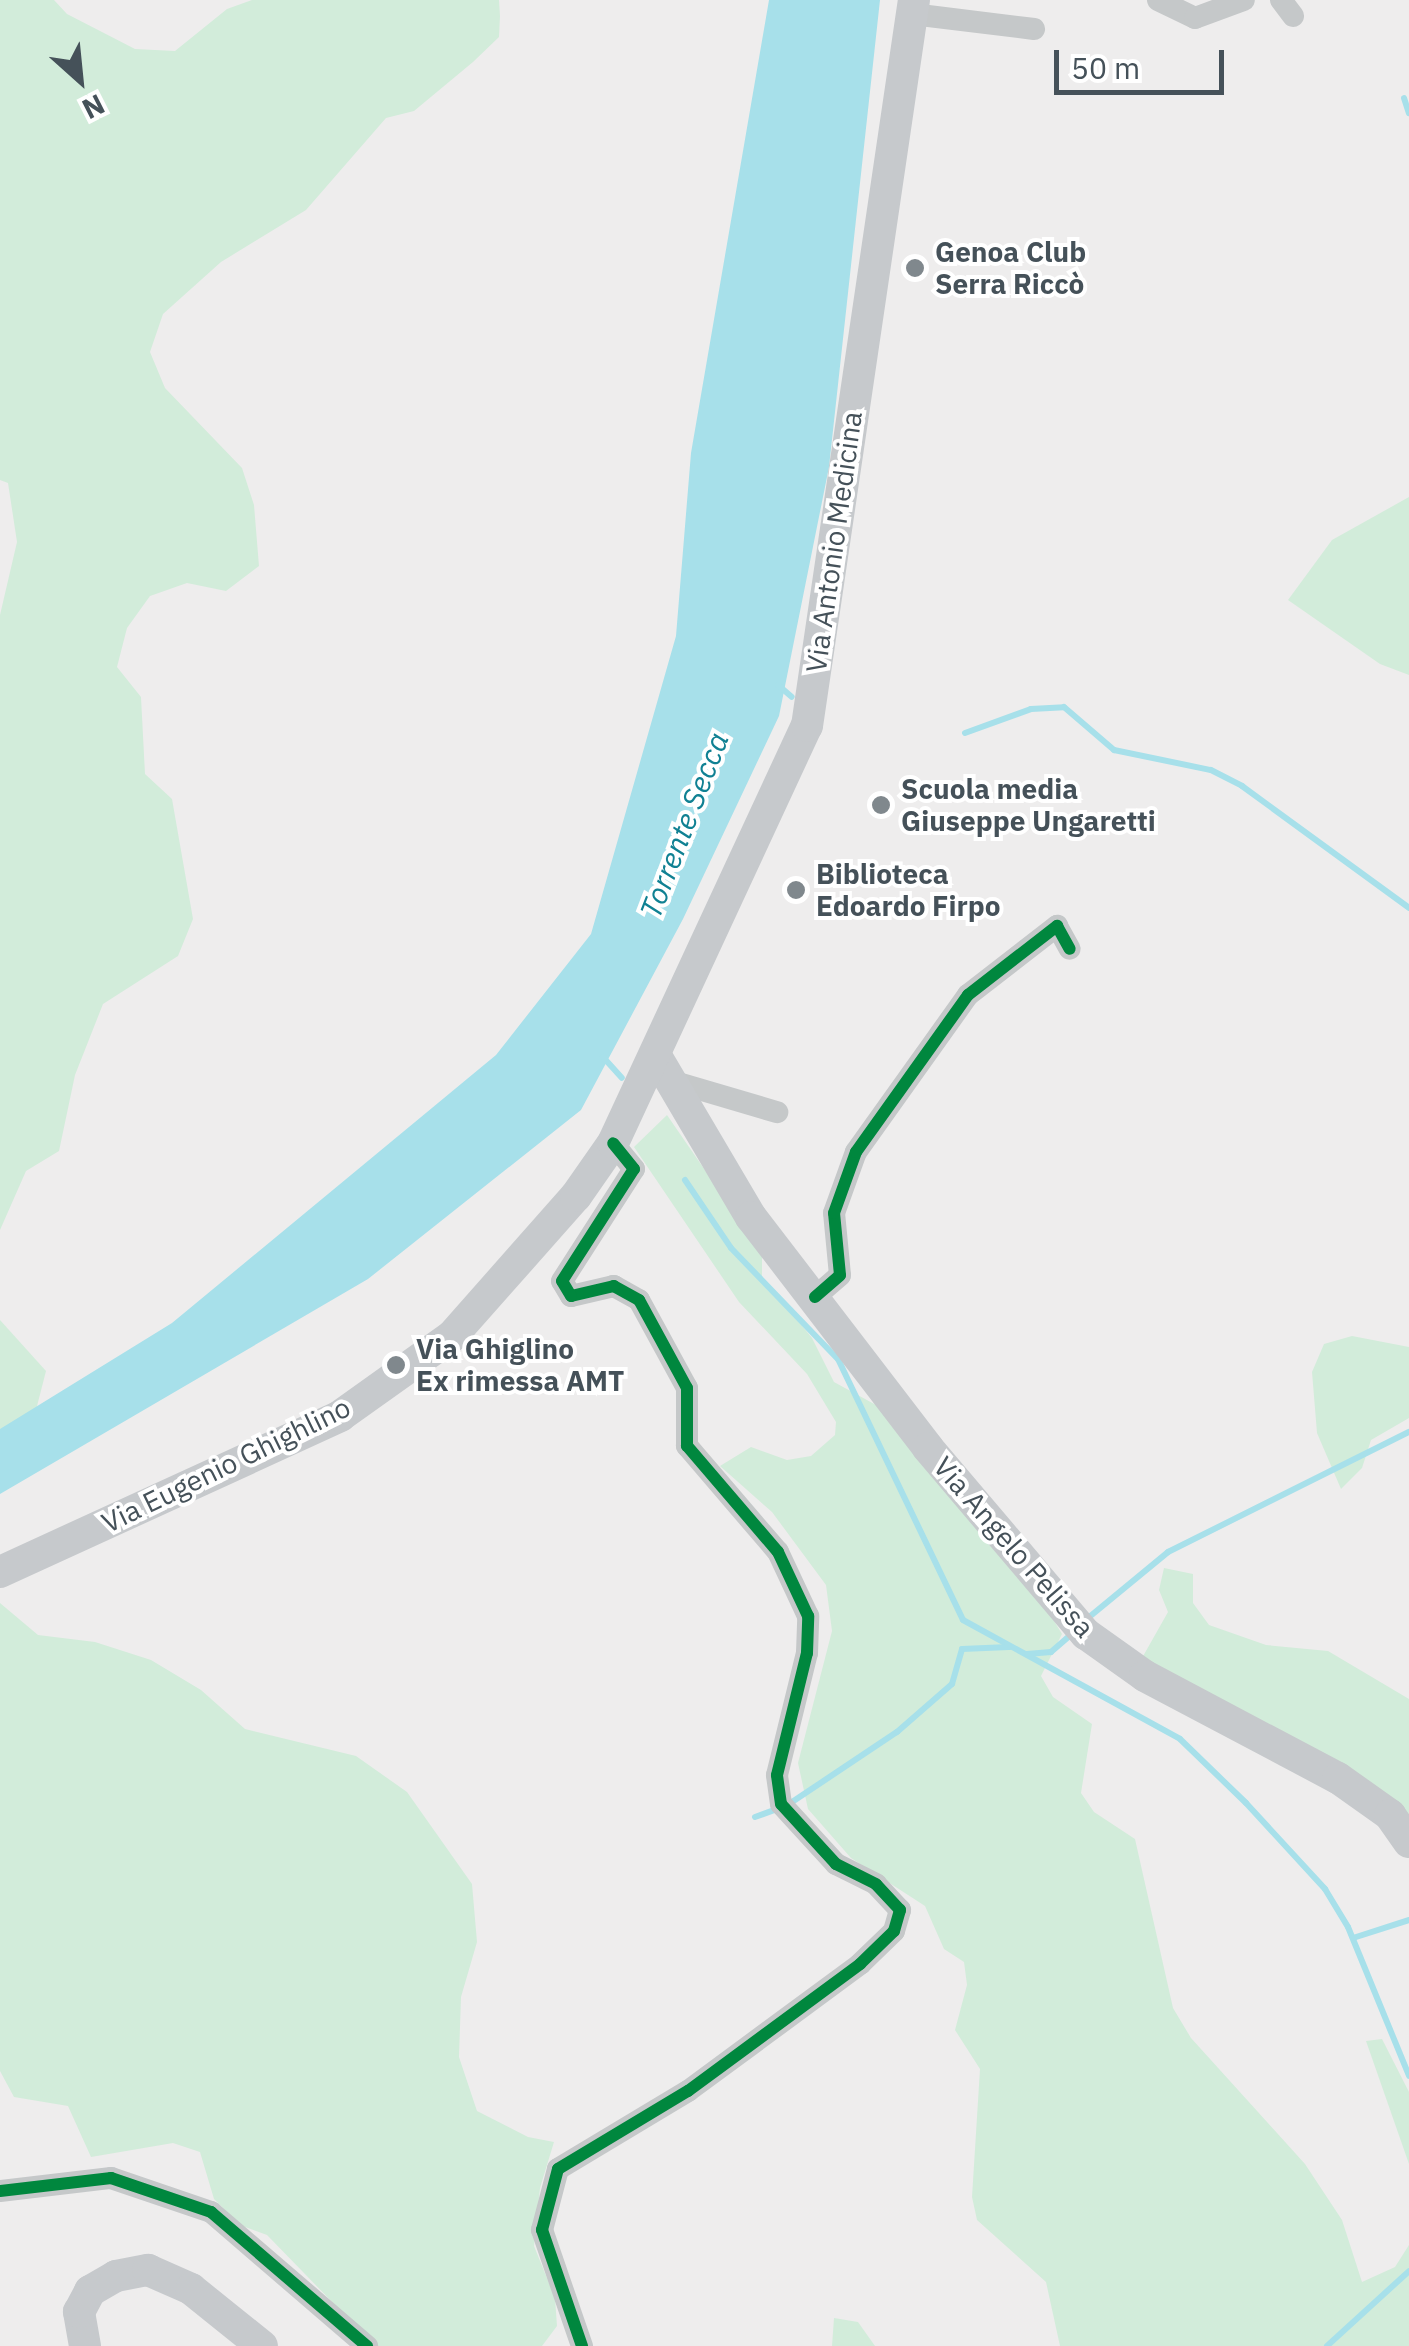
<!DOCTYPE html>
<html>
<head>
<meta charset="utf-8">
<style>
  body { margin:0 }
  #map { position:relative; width:1409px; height:2346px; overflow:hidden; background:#eeeded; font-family:"IBM Plex Sans",sans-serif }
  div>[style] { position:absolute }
  .green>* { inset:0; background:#d2ecda }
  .water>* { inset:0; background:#a7e0ea }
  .stream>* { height:6px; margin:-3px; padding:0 3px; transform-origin:3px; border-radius:3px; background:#a7e0ea }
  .street>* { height:22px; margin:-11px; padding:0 11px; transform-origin:11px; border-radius:11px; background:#c5c8c9 }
  .secondary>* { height:32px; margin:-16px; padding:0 16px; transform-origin:16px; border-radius:16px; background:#c6c9cc }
  .cycleway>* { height:12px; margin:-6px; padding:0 6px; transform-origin:6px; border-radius:6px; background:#00873e }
  .dots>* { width:28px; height:28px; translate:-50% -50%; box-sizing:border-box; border:5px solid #fff; border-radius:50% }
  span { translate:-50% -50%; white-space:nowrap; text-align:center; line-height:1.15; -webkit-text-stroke:8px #fff; paint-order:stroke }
  .poi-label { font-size:28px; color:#455159; font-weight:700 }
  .left { translate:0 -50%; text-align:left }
  .street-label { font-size:28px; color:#455159 }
  .water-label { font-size:30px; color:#108193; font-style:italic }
  .north { position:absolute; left:30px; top:30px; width:100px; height:100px; -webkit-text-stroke:8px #fff; paint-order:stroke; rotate:153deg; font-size:28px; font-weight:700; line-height:40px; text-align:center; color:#455159 }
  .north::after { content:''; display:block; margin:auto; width:35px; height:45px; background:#455159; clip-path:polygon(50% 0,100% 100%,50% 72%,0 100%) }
  .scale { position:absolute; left:1054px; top:50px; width:170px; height:45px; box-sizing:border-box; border:5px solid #455159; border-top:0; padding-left:12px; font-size:30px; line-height:35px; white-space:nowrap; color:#455159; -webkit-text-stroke:8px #fff; paint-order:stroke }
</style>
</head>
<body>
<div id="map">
  <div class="green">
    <div style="clip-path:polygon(0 0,54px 0,67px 14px,135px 49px,175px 51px,227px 9px,252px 0,499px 0,500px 16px,499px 37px,473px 62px,414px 111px,386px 118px,306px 210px,221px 262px,163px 314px,150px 352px,165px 388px,242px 468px,254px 505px,259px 566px,226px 591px,187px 583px,150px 596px,127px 628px,117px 667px,141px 697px,145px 774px,172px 799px,193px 919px,178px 956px,103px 1004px,75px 1075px,59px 1151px,26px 1171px,0 1230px,0 615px,17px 542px,8px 483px,0 480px)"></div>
    <div style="clip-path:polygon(1409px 497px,1409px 675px,1380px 664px,1288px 600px,1332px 540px)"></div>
    <div style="clip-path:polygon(667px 1115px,762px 1253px,762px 1277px,812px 1338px,834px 1382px,876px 1405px,1042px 1601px,1062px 1634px,1041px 1676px,1053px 1697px,1092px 1724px,1081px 1793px,1094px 1812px,1135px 1839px,1173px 2008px,1191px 2038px,1305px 2164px,1342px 2220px,1362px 2282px,1395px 2267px,1409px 2245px,1409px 2346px,1060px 2346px,1046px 2282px,977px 2220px,972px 2197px,980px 2069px,955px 2030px,967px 1985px,964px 1962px,944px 1949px,925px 1906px,851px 1858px,808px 1809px,798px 1763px,832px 1631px,826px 1585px,772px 1512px,720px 1466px,751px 1447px,787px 1460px,811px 1456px,835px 1435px,836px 1422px,807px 1374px,739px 1302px,634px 1147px)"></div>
    <div style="clip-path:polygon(0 1320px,46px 1371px,36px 1410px,0 1432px)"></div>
    <div style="clip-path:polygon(1352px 1336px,1409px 1347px,1409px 1418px,1371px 1440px,1362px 1468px,1341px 1489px,1317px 1433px,1312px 1372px,1324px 1344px)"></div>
    <div style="clip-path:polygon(1164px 1568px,1193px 1574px,1193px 1603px,1209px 1625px,1266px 1645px,1328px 1651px,1409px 1699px,1409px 1816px,1142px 1658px,1168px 1612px,1159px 1590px)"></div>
    <div style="clip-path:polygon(0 1603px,38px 1635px,95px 1642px,151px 1660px,201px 1690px,245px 1729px,356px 1756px,407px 1792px,472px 1884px,477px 1942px,461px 1997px,459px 2057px,477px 2111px,528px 2137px,554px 2142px,540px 2188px,534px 2246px,555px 2298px,557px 2326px,542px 2346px,375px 2346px,267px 2235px,240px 2225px,214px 2199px,200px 2152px,173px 2143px,91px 2157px,68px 2106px,14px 2097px,0 2071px)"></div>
    <div style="clip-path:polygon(1382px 2039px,1409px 2092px,1409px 2164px,1366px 2041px)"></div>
    <div style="clip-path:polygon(834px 2318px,858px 2322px,875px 2346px,832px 2346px)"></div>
  </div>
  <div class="water">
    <div style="clip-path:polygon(769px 0,880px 0,829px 467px,779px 716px,683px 919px,581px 1110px,368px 1279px,0 1494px,0 1429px,172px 1323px,496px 1055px,591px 934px,676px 636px,691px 453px)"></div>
  </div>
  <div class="stream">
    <div style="left:1404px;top:98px;width:16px;rotate:72deg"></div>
    <div style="left:778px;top:685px;width:18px;rotate:41deg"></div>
    <div style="left:965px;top:733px;width:70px;rotate:-20deg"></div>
    <div style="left:1031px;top:709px;width:33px;rotate:-3deg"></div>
    <div style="left:1064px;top:707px;width:66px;rotate:40.7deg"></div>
    <div style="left:1114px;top:750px;width:99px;rotate:11.7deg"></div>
    <div style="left:1211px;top:770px;width:35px;rotate:27deg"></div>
    <div style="left:1242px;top:786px;width:207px;rotate:36.1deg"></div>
    <div style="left:603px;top:1057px;width:28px;rotate:48deg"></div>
    <div style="left:685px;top:1180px;width:82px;rotate:55.9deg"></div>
    <div style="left:731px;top:1248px;width:154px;rotate:46.1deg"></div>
    <div style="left:838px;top:1359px;width:289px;rotate:64.4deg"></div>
    <div style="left:963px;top:1620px;width:247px;rotate:28.7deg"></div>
    <div style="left:1180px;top:1739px;width:92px;rotate:44.1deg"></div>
    <div style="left:1246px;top:1803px;width:117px;rotate:47.4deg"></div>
    <div style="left:1325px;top:1889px;width:44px;rotate:58.8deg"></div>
    <div style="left:1348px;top:1927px;width:161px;rotate:67.7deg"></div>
    <div style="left:1088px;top:1618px;width:104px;rotate:-39.5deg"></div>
    <div style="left:1168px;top:1552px;width:269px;rotate:-26.5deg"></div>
    <div style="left:1027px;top:1654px;width:24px;rotate:-5deg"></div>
    <div style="left:1051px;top:1652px;width:28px;rotate:-41deg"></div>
    <div style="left:789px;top:1804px;width:130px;rotate:-33.7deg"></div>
    <div style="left:897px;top:1732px;width:73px;rotate:-41.1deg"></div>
    <div style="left:952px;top:1684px;width:36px;rotate:-74deg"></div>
    <div style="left:962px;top:1649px;width:47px;rotate:-2.4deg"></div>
    <div style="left:755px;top:1817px;width:23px;rotate:-20deg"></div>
    <div style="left:1353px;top:1938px;width:59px;rotate:-17.8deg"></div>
    <div style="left:1327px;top:2346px;width:111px;rotate:-42.4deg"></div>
  </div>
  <div class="street">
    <div style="left:1158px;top:0;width:41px;rotate:25.9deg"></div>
    <div style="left:1195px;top:18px;width:52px;rotate:-20.2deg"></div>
    <div style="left:1281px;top:0;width:20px;rotate:53deg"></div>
    <div style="left:912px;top:14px;width:123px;rotate:7deg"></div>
    <div style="left:668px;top:1080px;width:114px;rotate:16.4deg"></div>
    <div style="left:815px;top:1297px;width:33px;rotate:-41deg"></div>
    <div style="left:840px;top:1275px;width:62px;rotate:-95.5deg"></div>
    <div style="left:834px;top:1213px;width:65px;rotate:-70.2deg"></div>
    <div style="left:856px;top:1152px;width:193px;rotate:-54.5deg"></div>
    <div style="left:968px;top:995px;width:113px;rotate:-37.8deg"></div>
    <div style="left:1057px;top:926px;width:26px;rotate:61deg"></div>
    <div style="left:0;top:2191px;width:112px;rotate:-6.7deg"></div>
    <div style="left:111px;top:2178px;width:106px;rotate:18.8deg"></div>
    <div style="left:211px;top:2212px;width:206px;rotate:40.7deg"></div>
    <div style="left:582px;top:2346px;width:123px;rotate:-109deg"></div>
    <div style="left:542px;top:2230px;width:63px;rotate:-75.3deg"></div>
    <div style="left:558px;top:2169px;width:152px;rotate:-31deg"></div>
    <div style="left:688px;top:2091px;width:214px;rotate:-36.4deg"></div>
    <div style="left:860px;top:1964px;width:47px;rotate:-44.1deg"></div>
    <div style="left:894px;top:1931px;width:22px;rotate:-74deg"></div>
    <div style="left:900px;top:1910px;width:35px;rotate:-133deg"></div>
    <div style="left:876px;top:1884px;width:45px;rotate:-153.4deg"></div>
    <div style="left:836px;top:1864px;width:81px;rotate:-132.5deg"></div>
    <div style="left:781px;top:1804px;width:29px;rotate:-98deg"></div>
    <div style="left:777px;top:1775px;width:126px;rotate:-76.2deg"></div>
    <div style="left:807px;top:1653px;width:37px;rotate:-88deg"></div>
    <div style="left:808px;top:1616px;width:71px;rotate:-115.1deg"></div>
    <div style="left:778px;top:1552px;width:140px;rotate:-130.6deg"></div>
    <div style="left:687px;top:1446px;width:58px;rotate:-90deg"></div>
    <div style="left:687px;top:1388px;width:100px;rotate:-118.6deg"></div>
    <div style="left:639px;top:1300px;width:29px;rotate:-151deg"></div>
    <div style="left:614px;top:1286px;width:44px;rotate:166.9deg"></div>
    <div style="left:571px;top:1296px;width:17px;rotate:-121deg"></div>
    <div style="left:562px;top:1281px;width:133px;rotate:-57.3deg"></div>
    <div style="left:634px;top:1169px;width:33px;rotate:-129deg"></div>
  </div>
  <div class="secondary">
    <div style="left:656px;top:1056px;width:187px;rotate:59.5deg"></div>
    <div style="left:751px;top:1217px;width:291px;rotate:52.5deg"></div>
    <div style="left:928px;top:1448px;width:244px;rotate:49.7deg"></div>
    <div style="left:1086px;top:1634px;width:72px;rotate:35.4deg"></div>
    <div style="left:1145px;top:1676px;width:218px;rotate:27.9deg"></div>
    <div style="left:1338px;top:1778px;width:64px;rotate:35.4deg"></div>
    <div style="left:1390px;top:1815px;width:33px;rotate:55deg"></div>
    <div style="left:0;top:1572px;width:374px;rotate:-24.6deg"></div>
    <div style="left:340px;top:1416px;width:138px;rotate:-35.5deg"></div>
    <div style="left:452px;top:1336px;width:187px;rotate:-48.5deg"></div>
    <div style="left:576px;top:1196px;width:65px;rotate:-55.1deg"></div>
    <div style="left:613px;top:1143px;width:460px;rotate:-65.1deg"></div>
    <div style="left:807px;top:726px;width:734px;rotate:-81.62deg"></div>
    <div style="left:85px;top:2346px;width:35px;rotate:-100deg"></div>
    <div style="left:79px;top:2312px;width:24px;rotate:-62deg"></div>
    <div style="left:90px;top:2291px;width:30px;rotate:-30deg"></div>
    <div style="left:116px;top:2276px;width:33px;rotate:-11deg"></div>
    <div style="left:148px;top:2270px;width:47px;rotate:23.8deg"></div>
    <div style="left:191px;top:2289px;width:91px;rotate:38.8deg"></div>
  </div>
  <div class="cycleway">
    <div style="left:815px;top:1297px;width:33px;rotate:-41deg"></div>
    <div style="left:840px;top:1275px;width:62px;rotate:-95.5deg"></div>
    <div style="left:834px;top:1213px;width:65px;rotate:-70.2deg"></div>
    <div style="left:856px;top:1152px;width:193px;rotate:-54.5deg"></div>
    <div style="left:968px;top:995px;width:113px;rotate:-37.8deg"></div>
    <div style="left:1057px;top:926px;width:26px;rotate:61deg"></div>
    <div style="left:0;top:2191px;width:112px;rotate:-6.7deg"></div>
    <div style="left:111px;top:2178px;width:106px;rotate:18.8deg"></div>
    <div style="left:211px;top:2212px;width:206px;rotate:40.7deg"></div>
    <div style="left:582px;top:2346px;width:123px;rotate:-109deg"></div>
    <div style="left:542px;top:2230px;width:63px;rotate:-75.3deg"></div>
    <div style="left:558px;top:2169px;width:152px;rotate:-31deg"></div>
    <div style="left:688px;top:2091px;width:214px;rotate:-36.4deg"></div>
    <div style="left:860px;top:1964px;width:47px;rotate:-44.1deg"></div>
    <div style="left:894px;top:1931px;width:22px;rotate:-74deg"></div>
    <div style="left:900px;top:1910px;width:35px;rotate:-133deg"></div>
    <div style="left:876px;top:1884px;width:45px;rotate:-153.4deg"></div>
    <div style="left:836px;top:1864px;width:81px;rotate:-132.5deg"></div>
    <div style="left:781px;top:1804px;width:29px;rotate:-98deg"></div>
    <div style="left:777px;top:1775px;width:126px;rotate:-76.2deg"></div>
    <div style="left:807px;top:1653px;width:37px;rotate:-88deg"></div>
    <div style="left:808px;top:1616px;width:71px;rotate:-115.1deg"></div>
    <div style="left:778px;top:1552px;width:140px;rotate:-130.6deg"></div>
    <div style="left:687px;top:1446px;width:58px;rotate:-90deg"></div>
    <div style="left:687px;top:1388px;width:100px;rotate:-118.6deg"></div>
    <div style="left:639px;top:1300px;width:29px;rotate:-151deg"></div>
    <div style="left:614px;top:1286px;width:44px;rotate:166.9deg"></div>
    <div style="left:571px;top:1296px;width:17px;rotate:-121deg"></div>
    <div style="left:562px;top:1281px;width:133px;rotate:-57.3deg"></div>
    <div style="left:634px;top:1169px;width:33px;rotate:-129deg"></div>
  </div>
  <div class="dots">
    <div style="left:915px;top:268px;background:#80888d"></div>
    <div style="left:881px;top:805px;background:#80888d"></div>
    <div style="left:796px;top:890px;background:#80888d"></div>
    <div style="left:396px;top:1365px;background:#80888d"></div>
  </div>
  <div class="poi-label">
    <span class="left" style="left:935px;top:268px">Genoa Club<br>Serra Riccò</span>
    <span class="left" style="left:901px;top:805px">Scuola media<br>Giuseppe Ungaretti</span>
    <span class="left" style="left:816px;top:890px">Biblioteca<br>Edoardo Firpo</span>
    <span class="left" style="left:416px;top:1365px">Via Ghiglino<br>Ex rimessa AMT</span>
  </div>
  <div class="street-label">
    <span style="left:834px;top:542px;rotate:-82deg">Via Antonio Medicina</span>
    <span style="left:226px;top:1465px;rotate:-26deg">Via Eugenio Ghighlino</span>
    <span style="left:1014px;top:1547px;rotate:49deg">Via Angelo Pelissa</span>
  </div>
  <div class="water-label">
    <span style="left:684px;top:825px;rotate:-69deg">Torrente Secca</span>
  </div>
  <div class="north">N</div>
  <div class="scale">50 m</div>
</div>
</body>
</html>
